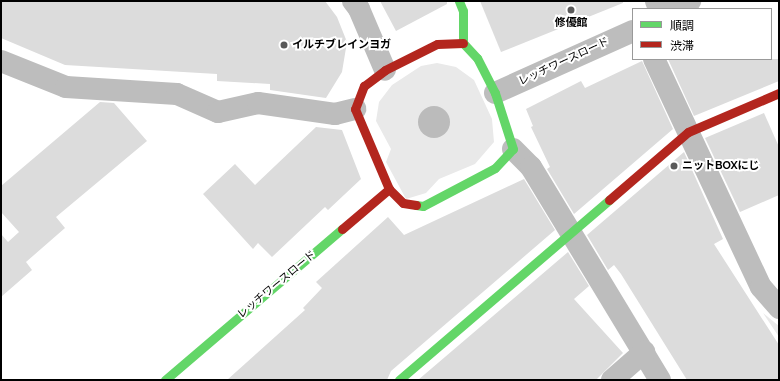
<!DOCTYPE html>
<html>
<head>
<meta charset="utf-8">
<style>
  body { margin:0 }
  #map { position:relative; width:780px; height:381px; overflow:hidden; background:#fff; font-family:Raleway,"Noto Sans JP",sans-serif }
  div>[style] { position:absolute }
  .green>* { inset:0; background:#e9e9e9 }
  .water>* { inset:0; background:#bbb }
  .round { border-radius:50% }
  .building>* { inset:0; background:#dcdcdc }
  .street>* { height:22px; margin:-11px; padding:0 11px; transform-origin:11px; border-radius:11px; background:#bdbdbd }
  .fast>* { height:9px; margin:-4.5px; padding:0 4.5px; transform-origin:4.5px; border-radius:4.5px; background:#63d668 }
  .jam>* { height:9px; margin:-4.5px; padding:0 4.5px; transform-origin:4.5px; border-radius:4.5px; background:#b3261e }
  .dots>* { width:11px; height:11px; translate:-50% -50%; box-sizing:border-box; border:2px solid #fff; border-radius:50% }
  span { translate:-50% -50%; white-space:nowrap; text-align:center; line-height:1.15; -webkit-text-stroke:4px #fff; paint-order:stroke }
  .poi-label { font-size:11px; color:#000; font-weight:700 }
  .left { translate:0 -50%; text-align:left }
  .street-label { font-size:11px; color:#000 }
  .frame { position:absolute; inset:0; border:2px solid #000; pointer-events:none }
  .legend { position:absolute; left:632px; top:8px; width:140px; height:52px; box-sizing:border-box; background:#fff; border:1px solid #999; margin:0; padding:5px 7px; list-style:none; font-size:12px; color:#000 }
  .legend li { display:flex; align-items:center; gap:8px; height:20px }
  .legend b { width:20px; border:1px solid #999 }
</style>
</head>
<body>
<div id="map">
  <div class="green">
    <div style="clip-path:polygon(437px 63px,456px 67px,474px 80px,492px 119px,494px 142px,475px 164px,439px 179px,426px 193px,406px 199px,386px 162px,391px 149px,376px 121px,379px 102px,392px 85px,421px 66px)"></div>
    <div style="clip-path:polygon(763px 313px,779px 326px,779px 337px)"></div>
  </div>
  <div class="water">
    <div class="round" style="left:418px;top:106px;width:32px;height:32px"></div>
  </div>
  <div class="building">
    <div style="clip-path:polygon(1px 1px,325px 1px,337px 17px,347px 42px,342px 72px,326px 98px,270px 90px,270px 84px,217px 81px,217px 74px,65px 65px,1px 38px)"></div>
    <div style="clip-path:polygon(380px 1px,447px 1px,447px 4px,396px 31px)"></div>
    <div style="clip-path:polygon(480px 1px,623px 1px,623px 3px,501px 52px)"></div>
    <div style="clip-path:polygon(668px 59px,779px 59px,779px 81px,694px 116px)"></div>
    <div style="clip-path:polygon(642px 61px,673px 129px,574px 214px,547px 169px,550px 167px,531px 127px,533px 126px,526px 109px,581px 81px,585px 88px)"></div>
    <div style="clip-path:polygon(100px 102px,114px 103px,147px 141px,56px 217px,65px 228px,26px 262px,32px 270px,1px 297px,1px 234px,8px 242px,19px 232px,1px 212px,1px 186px)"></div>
    <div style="clip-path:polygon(764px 113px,779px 147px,779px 195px,740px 212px,705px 138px)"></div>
    <div style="clip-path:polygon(316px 127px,342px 130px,361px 179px,328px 210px,325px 207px,272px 257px,258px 243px,253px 249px,203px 194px,235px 164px,255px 185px)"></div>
    <div style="clip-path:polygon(684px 152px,723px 239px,714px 244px,779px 345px,779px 380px,687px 380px,621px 274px,614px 265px,608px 270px,587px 235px)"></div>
    <div style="clip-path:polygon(524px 179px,555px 230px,391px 371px,387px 380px,227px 380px,305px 310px,303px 308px,322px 288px,316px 282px,388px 217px,404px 235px)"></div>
    <div style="clip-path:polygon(568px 252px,589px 286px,574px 299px,623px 353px,596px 380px,418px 380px)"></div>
  </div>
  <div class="street">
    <div style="left:353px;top:1px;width:10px;rotate:53deg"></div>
    <div style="left:359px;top:9px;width:66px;rotate:66.9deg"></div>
    <div style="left:656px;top:1px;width:9px;rotate:69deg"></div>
    <div style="left:673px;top:9px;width:19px;rotate:-25deg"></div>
    <div style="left:654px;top:59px;width:252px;rotate:64.9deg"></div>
    <div style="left:761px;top:287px;width:28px;rotate:49deg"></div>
    <div style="left:1px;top:61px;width:70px;rotate:21.8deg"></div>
    <div style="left:66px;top:87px;width:111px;rotate:3.6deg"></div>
    <div style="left:177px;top:94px;width:45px;rotate:23.7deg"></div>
    <div style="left:218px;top:112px;width:41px;rotate:-12.7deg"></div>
    <div style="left:258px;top:103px;width:78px;rotate:8.1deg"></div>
    <div style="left:335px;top:114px;width:21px;rotate:-14deg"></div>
    <div style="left:495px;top:93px;width:151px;rotate:-24.2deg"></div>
    <div style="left:513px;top:149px;width:25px;rotate:45deg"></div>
    <div style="left:531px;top:167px;width:249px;rotate:58.8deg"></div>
    <div style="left:612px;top:380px;width:43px;rotate:-41.2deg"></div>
  </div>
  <div class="fast">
    <div style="left:416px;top:205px;width:7px;rotate:8deg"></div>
    <div style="left:423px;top:206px;width:81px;rotate:-27.8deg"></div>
    <div style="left:495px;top:168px;width:26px;rotate:-47deg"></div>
    <div style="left:513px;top:149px;width:59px;rotate:-107.8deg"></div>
    <div style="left:495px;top:93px;width:39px;rotate:-117deg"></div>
    <div style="left:477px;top:58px;width:21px;rotate:-133deg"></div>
    <div style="left:463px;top:43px;width:32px;rotate:-90deg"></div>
    <div style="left:463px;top:11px;width:11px;rotate:-112deg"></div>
    <div style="left:165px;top:380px;width:233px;rotate:-40.5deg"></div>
    <div style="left:399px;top:380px;width:277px;rotate:-40.6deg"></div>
  </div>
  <div class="jam">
    <div style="left:609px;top:200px;width:104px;rotate:-40.7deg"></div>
    <div style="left:688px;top:132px;width:99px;rotate:-23.2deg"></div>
    <div style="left:416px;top:205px;width:13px;rotate:-171deg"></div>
    <div style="left:403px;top:203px;width:20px;rotate:-135deg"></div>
    <div style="left:389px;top:189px;width:87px;rotate:-113deg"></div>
    <div style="left:355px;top:109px;width:25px;rotate:-69deg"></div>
    <div style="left:364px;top:86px;width:26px;rotate:-37deg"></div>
    <div style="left:385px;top:70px;width:58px;rotate:-26.6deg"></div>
    <div style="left:437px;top:44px;width:26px;rotate:-2deg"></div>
    <div style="left:342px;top:229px;width:62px;rotate:-40.4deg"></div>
  </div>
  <div class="dots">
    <div style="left:571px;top:10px;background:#595959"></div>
    <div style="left:284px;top:45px;background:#595959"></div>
    <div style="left:674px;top:166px;background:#595959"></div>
  </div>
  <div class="poi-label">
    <span style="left:571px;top:23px">修優館</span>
    <span class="left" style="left:292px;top:45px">イルチブレインヨガ</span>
    <span class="left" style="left:682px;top:166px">ニットBOXにじ</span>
  </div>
  <div class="street-label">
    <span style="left:564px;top:62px;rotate:-25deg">レッチワースロード</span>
    <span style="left:277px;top:285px;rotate:-40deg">レッチワースロード</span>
  </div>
  <div class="frame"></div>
  <ul class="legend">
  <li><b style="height:5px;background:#63d668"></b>順調</li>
  <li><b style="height:5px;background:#b3261e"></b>渋滞</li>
  </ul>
</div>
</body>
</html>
